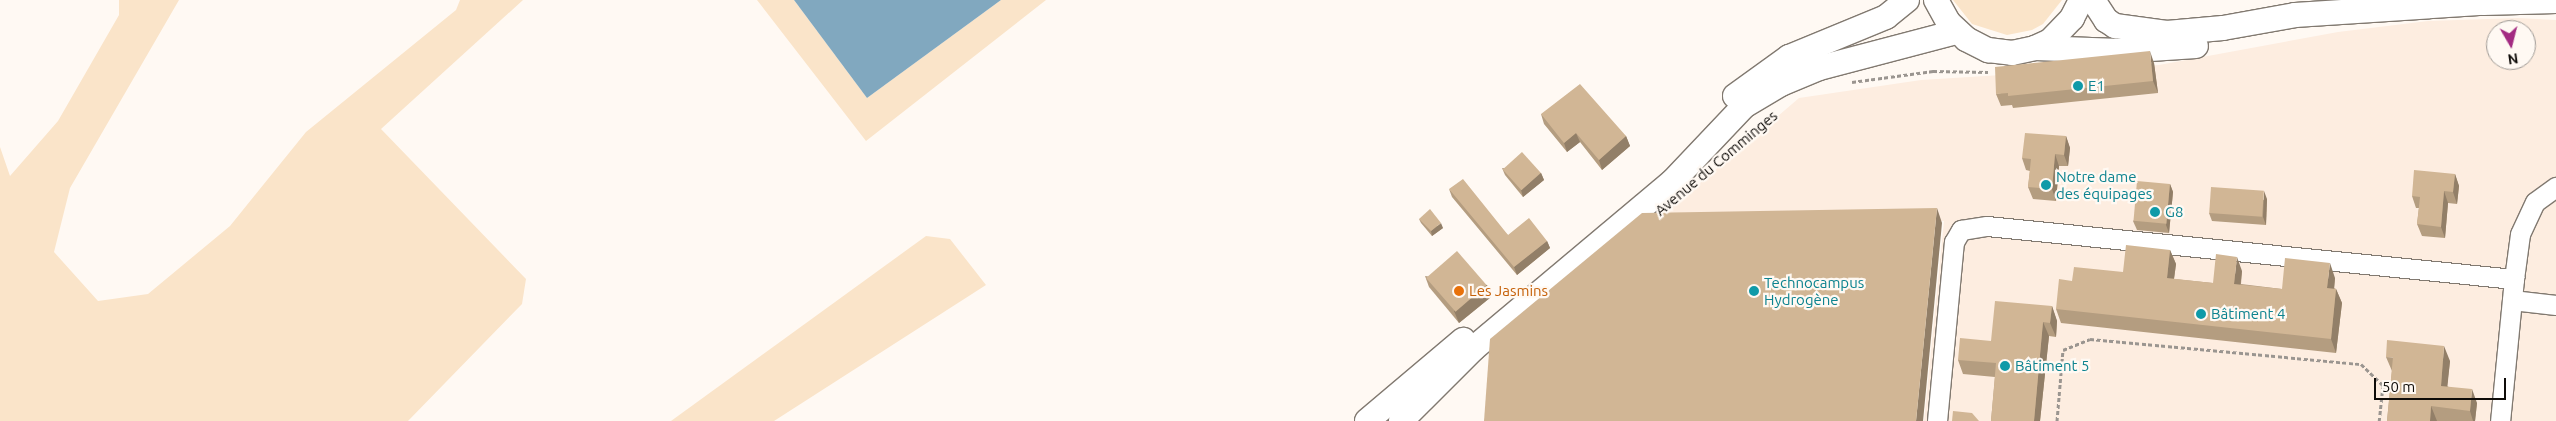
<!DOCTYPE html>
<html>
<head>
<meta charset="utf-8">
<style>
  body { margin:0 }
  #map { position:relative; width:2556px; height:421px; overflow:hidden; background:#fff9f3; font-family:Ubuntu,sans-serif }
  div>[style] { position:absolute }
  .industrial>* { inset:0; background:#fdede0 }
  .green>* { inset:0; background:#fae4c9 }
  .water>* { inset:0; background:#81a8bf }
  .path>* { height:3px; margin-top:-1.5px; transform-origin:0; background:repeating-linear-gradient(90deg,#9a9590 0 4px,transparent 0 6.5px) }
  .roads { filter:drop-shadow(1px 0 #817970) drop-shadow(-1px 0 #817970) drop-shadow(0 1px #817970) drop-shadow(0 -1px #817970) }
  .minor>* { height:19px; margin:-9.5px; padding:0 9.5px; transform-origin:9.5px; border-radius:9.5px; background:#fff }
  .major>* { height:24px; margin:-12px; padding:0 12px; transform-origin:12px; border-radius:12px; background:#fff }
  .wall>* { inset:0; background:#b49d80 }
  .shaded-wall>* { inset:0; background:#927f68 }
  .building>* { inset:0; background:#d1b695; transform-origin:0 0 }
  .dots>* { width:14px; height:14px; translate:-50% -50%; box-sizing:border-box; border:2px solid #fff9f3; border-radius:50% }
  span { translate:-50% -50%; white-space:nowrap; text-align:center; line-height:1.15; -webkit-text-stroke:4.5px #fff9f3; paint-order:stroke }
  .culture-label { font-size:15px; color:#0d838f }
  .left { translate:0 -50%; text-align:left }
  .street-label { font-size:15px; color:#0f0c09 }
  .food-label { font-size:15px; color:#c56008 }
  .north { position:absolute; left:2486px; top:20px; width:50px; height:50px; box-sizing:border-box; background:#fff9f3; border:1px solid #9f9a95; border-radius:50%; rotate:172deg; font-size:14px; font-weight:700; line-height:20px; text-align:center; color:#0f0c09 }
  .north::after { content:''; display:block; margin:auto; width:18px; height:22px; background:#a32b82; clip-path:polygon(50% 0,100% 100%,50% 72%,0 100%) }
  .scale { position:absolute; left:2374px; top:378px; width:132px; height:22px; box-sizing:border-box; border:2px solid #0f0c09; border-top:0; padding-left:6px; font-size:15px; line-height:18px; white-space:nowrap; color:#0f0c09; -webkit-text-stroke:4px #fff9f3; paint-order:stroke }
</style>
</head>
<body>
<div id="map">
  <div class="industrial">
    <div style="clip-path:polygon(evenodd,2518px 18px,2556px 20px,2556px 421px,1924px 421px,1944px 221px,1650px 226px,1799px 98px,1921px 80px,2159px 65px,2338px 32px,2428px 21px,2518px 18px,2496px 30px,2526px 30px,2526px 60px,2496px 60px,2496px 30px)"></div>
  </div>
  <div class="green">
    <div style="clip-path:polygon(119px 0,179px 0,70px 188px,54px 252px,98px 301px,148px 294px,230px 226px,306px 132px,456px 10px,460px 0,523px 0,381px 129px,526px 279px,522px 304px,408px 421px,0 421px,0 147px,10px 176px,58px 121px,119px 15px)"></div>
    <div style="clip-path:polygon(757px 0,794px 0,867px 98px,1001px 0,1046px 0,866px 141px)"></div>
    <div style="clip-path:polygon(1953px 0,2062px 0,2043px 24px,2032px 30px,2007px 35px,1972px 24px)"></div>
    <div style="clip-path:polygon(926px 236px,950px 239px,986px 285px,774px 421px,671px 421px)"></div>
  </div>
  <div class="water">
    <div style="clip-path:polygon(794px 0,1001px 0,867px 98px)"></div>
  </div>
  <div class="path">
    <div style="left:1852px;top:82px;width:82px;rotate:-7.7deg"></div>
    <div style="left:1933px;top:71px;width:55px;rotate:1deg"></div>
    <div style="left:1739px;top:143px;width:46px;rotate:-40.6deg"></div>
    <div style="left:2057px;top:421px;width:71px;rotate:-85.2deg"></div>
    <div style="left:2063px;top:350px;width:29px;rotate:-22deg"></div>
    <div style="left:2090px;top:339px;width:272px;rotate:5.3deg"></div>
    <div style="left:2361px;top:364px;width:30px;rotate:44deg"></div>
    <div style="left:2383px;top:385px;width:36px;rotate:96deg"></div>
  </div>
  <div class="roads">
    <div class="minor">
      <div style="left:2514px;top:279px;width:45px;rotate:-82.4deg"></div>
      <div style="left:2520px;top:234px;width:35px;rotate:-65deg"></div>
      <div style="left:2535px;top:202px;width:26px;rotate:-36deg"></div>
      <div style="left:2512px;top:300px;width:44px;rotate:6.5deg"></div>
      <div style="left:1937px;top:421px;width:180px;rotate:-84.6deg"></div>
      <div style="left:1954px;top:242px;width:14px;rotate:-60deg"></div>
      <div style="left:1961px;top:230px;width:26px;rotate:-9deg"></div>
      <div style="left:1987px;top:226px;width:530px;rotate:5.74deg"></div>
      <div style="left:2514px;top:279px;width:143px;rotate:95.6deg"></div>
    </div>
    <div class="major">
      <div style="left:1936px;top:0;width:25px;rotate:61deg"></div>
      <div style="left:1948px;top:22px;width:25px;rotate:43deg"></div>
      <div style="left:1966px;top:39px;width:25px;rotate:27deg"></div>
      <div style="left:1988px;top:50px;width:24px;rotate:7deg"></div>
      <div style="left:2012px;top:53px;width:24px;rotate:-12deg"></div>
      <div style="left:2035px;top:48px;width:17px;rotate:-25deg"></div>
      <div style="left:2050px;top:41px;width:32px;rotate:-46deg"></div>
      <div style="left:2072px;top:18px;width:20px;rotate:-63deg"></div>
      <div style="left:2093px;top:0;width:24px;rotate:57deg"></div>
      <div style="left:2106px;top:20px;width:11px;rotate:34deg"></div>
      <div style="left:2115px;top:26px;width:52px;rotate:7.7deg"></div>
      <div style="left:2167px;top:33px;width:56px;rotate:-5.1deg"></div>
      <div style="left:2223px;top:28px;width:73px;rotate:-10.2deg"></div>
      <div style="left:2295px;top:15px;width:188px;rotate:-3.7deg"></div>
      <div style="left:2483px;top:3px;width:73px;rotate:-1.6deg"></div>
      <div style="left:2035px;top:48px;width:85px;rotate:2deg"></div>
      <div style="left:2120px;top:51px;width:76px;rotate:-3.8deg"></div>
      <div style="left:1735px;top:96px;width:67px;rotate:-35.8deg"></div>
      <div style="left:1789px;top:57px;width:105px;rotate:-22.4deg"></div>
      <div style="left:1886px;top:17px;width:27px;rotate:-39deg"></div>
      <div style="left:1367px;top:421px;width:126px;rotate:-40.2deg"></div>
      <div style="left:1401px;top:421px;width:103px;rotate:-45deg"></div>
      <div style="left:1474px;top:348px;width:258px;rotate:-40deg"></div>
      <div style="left:1672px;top:182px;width:105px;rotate:-46.5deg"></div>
      <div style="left:1744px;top:106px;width:43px;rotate:-30.7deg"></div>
      <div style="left:1781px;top:84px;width:41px;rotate:-22.8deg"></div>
      <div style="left:1819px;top:68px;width:142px;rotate:-14.7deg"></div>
    </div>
  </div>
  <div class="wall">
    <div style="clip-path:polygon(2154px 63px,2158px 93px,2013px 108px,2012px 105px,2001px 106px,1996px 94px)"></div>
    <div style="clip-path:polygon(1541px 114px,1626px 136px,1630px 146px,1602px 170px,1580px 142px,1567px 152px,1544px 124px)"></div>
    <div style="clip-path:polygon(2066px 136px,2070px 148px,2068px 166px,2059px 166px,2056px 201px,2033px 199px,2028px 187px,2030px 171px,2026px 170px,2022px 158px)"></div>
    <div style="clip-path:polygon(1502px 168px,1541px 173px,1544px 180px,1523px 197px,1505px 175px)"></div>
    <div style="clip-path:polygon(2455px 174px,2459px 186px,2457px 204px,2448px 203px,2445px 238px,2422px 236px,2417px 224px,2419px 208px,2416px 208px,2412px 196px)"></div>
    <div style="clip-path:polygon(2170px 184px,2173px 192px,2169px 233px,2137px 230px,2133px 221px)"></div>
    <div style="clip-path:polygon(1449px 189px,1508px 235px,1547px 241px,1550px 248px,1517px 275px,1452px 197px)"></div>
    <div style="clip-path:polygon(2267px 199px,2266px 225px,2212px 221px,2209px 213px)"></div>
    <div style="clip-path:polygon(1419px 219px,1443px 228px,1432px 236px,1421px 223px)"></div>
    <div style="clip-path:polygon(2170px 250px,2176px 264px,2174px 279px,2213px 283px,2242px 271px,2241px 284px,2282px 289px,2335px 278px,2334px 288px,2336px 289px,2342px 303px,2336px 353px,2061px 323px,2056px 309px,2072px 281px,2123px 272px)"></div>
    <div style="clip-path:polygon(1425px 276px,1487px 285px,1491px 297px,1459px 323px,1429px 287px)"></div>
    <div style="clip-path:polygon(2052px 306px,2057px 321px,2056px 337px,2049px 336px,2040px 421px,1991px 421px,1995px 377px,1963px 374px,1958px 360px)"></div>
    <div style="clip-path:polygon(2386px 357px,2450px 361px,2447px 386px,2477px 403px,2475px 421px,2387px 421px,2392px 371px)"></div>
  </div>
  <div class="shaded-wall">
    <div style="clip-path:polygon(2150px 51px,2154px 63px,2158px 93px,2153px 81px)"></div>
    <div style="clip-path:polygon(1576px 133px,1580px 142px,1567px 152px,1564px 143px)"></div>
    <div style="clip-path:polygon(1626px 136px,1630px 146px,1602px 170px,1599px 160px)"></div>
    <div style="clip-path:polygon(2066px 136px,2070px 148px,2068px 166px,2064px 155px)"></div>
    <div style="clip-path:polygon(2055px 154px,2059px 166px,2056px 201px,2052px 189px)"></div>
    <div style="clip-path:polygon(1541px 173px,1544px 180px,1523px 197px,1521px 190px)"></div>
    <div style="clip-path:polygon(2455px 174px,2459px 186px,2457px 204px,2453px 192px)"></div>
    <div style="clip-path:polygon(2170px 184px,2173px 192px,2169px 233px,2166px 225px)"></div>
    <div style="clip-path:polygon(2264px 191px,2267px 199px,2266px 225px,2263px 217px)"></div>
    <div style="clip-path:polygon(2444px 191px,2448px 203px,2445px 238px,2441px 227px)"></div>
    <div style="clip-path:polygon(1937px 208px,1942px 223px,1923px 421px,1916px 421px)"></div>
    <div style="clip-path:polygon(1441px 223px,1443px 228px,1432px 236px,1431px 231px)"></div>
    <div style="clip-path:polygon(1547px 241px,1550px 248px,1517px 275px,1514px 267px)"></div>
    <div style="clip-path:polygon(2170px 250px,2176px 264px,2172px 293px,2167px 278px)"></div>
    <div style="clip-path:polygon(2237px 257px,2242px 271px,2239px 298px,2234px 284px)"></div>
    <div style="clip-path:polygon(2330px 263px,2335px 278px,2333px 302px,2327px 288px)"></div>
    <div style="clip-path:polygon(1487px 285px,1491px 297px,1459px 323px,1454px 311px)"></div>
    <div style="clip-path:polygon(2336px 289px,2342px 303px,2336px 353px,2331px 339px)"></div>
    <div style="clip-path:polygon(2052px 306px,2057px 321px,2056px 337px,2050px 323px)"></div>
    <div style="clip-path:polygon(2043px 322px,2049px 336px,2040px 421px,2034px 421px)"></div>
    <div style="clip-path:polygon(2444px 346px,2450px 361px,2446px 400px,2441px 386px)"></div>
    <div style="clip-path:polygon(2472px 389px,2477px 403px,2475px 421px,2473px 421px,2470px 411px)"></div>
    <div style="clip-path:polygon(2431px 406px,2437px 421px,2430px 421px)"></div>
  </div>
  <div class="building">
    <div style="clip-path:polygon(2150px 51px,2153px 81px,2008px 96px,2008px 93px,1996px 94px,1995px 67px)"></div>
    <div style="clip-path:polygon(1580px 84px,1626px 136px,1599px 160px,1576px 133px,1564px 143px,1541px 114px)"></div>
    <div style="clip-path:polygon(2025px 133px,2066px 136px,2064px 155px,2055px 154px,2052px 189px,2028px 187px,2031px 159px,2022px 158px)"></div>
    <div style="left:1522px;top:152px;width:28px;height:26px;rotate:48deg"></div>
    <div style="clip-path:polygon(2414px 170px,2455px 174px,2453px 192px,2444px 191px,2441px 227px,2417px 224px,2420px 197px,2412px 196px)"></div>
    <div style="clip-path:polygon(1463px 179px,1508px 235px,1529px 218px,1547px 241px,1514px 267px,1449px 189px)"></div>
    <div style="left:2137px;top:181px;width:33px;height:40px;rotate:5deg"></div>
    <div style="left:2211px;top:187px;width:53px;height:26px;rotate:4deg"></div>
    <div style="clip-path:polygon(1937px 208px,1916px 421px,1484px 421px,1490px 339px,1642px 213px)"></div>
    <div style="clip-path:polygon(1430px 209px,1441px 223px,1431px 231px,1419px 219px)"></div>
    <div style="clip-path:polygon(2126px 245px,2170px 250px,2167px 278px,2213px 283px,2216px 254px,2237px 257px,2234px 284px,2282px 289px,2285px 258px,2330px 263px,2327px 288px,2336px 289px,2331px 339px,2056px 309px,2059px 279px,2072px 281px,2074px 267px,2123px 272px)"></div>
    <div style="left:1457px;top:251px;width:45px;height:41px;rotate:49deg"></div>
    <div style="clip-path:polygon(1995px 301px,2052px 306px,2050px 323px,2043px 322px,2034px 421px,1991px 421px,1996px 363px,1958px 360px,1960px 338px,1991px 341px)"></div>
    <div style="clip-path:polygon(2387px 340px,2444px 346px,2441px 386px,2472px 389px,2470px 411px,2431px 406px,2430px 421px,2387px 421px,2393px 357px,2386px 357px)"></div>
    <div style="clip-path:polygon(1953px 411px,1972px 413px,1979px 421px,1952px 421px)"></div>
  </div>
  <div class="dots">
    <div style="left:2078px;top:86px;background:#0f9aa8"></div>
    <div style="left:2046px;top:185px;background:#0f9aa8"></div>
    <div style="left:2155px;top:212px;background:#0f9aa8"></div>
    <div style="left:1459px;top:291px;background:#e8710a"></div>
    <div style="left:1754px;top:291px;background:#0f9aa8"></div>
    <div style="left:2201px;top:314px;background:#0f9aa8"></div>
    <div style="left:2005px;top:366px;background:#0f9aa8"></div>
  </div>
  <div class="culture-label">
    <span class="left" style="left:2088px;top:86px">E1</span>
    <span class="left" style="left:2056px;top:185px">Notre dame<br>des équipages</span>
    <span class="left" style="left:2165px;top:212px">G8</span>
    <span class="left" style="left:1764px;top:291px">Technocampus<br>Hydrogène</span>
    <span class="left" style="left:2211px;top:314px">Bâtiment 4</span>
    <span class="left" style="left:2015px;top:366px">Bâtiment 5</span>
  </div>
  <div class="street-label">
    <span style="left:1716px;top:163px;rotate:-40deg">Avenue du Comminges</span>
  </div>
  <div class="food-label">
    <span class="left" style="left:1469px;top:291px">Les Jasmins</span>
  </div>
  <div class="north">N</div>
  <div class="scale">50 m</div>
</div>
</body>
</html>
